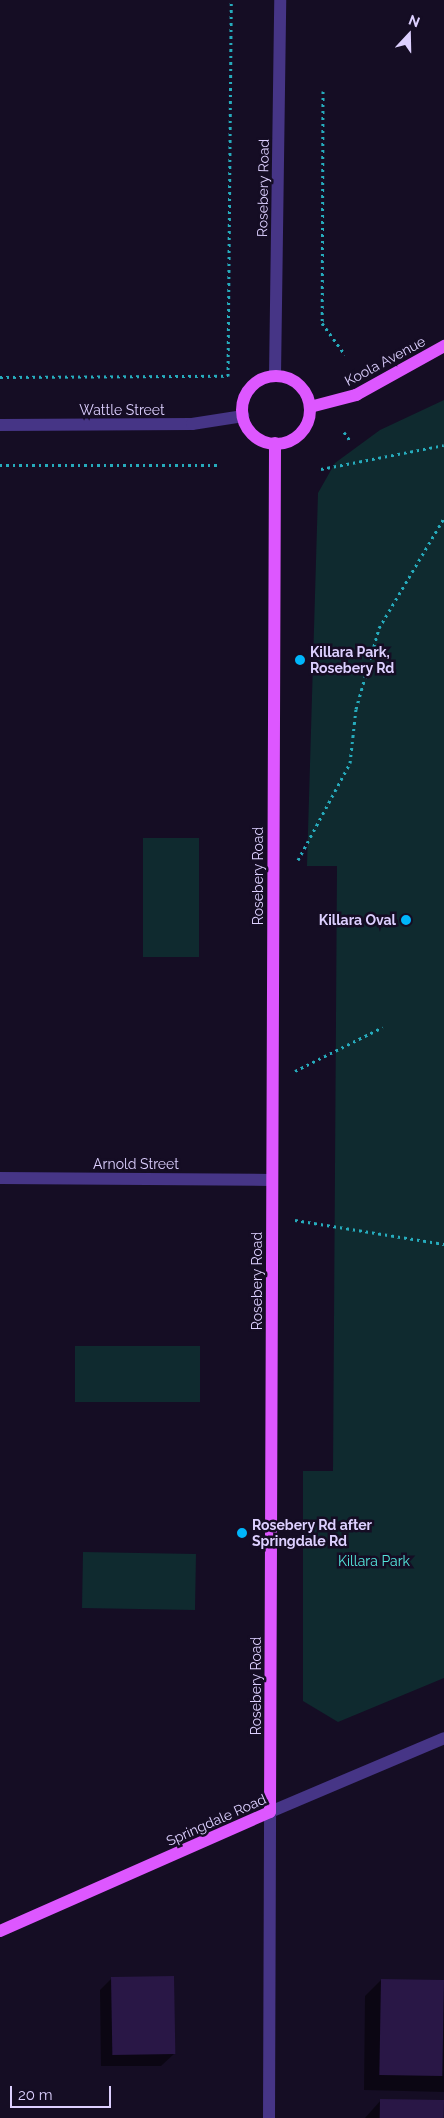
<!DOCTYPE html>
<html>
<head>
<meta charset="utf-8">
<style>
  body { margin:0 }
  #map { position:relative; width:444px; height:2118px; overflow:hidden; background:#150d24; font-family:Raleway,sans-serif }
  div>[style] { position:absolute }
  .green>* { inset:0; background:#0f2a2f; transform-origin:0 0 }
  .shadow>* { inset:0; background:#0007 }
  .building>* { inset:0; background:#291746; transform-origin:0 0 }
  .path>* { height:3px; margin-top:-1.5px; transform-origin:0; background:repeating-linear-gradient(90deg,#26abbc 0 2.5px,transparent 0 6.5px) }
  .minor>* { height:12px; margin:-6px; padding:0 6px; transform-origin:6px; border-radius:6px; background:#463586 }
  .major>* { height:12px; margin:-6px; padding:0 6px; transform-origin:6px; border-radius:6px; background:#dd57ff }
  .major>.ring { margin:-6px; padding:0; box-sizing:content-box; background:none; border:12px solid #dd57ff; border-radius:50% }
  .dots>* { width:14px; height:14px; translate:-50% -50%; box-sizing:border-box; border:2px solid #150d24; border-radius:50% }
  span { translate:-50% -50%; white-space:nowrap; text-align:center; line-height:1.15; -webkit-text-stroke:5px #150d24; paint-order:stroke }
  .street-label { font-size:14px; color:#ddd0ff }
  .poi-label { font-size:14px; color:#ddd0ff; font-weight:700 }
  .left { translate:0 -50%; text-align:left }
  .right { translate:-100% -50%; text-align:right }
  .park-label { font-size:14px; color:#54e7dc }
  .north { position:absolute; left:384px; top:10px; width:50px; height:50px; -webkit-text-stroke:4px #150d24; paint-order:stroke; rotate:21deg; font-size:14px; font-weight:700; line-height:20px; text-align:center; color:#ddd0ff }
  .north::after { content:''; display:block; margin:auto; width:18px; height:22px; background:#ddd0ff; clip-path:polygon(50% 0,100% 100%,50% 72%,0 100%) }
  .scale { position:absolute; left:10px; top:2086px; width:101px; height:22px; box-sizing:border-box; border:2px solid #ddd0ff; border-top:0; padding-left:6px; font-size:15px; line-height:18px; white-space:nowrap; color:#ddd0ff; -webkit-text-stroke:4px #150d24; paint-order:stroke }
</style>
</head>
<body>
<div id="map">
  <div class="green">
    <div style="clip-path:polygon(444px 400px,444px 1678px,338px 1722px,303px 1701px,303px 1471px,333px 1471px,337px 866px,307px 866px,318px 493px,335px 463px,380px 430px)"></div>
    <div style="left:143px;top:838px;width:56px;height:119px"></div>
    <div style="left:75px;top:1346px;width:125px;height:56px"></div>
    <div style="left:83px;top:1552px;width:113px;height:56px;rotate:1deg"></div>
  </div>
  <div class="shadow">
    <div style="clip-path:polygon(112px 1978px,174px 2054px,161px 2066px,101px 2066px,100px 1990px)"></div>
    <div style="clip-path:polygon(381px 1980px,444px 1981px,444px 2092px,364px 2090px,365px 1996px)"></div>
    <div style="clip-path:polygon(381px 2100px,444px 2101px,444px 2118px,365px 2118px)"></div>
  </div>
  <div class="building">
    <div style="left:174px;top:1976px;width:78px;height:63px;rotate:89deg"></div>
    <div style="left:381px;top:1979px;width:63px;height:96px;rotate:1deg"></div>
    <div style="left:380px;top:2099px;width:64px;height:19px;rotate:1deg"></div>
  </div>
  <div class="path">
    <div style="left:323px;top:91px;width:232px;rotate:90.2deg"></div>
    <div style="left:322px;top:323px;width:39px;rotate:54deg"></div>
    <div style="left:0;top:377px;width:228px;rotate:-0.3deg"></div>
    <div style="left:228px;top:376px;width:376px;rotate:-89.5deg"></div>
    <div style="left:344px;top:432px;width:12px;rotate:55deg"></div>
    <div style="left:0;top:465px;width:219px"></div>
    <div style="left:321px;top:469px;width:125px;rotate:-11deg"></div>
    <div style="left:298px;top:860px;width:110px;rotate:-61.8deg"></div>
    <div style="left:350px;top:763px;width:54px;rotate:-83.7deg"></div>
    <div style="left:356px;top:709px;width:84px;rotate:-74.1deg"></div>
    <div style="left:379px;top:628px;width:128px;rotate:-59.4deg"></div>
    <div style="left:295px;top:1071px;width:98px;rotate:-26.6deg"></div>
    <div style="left:295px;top:1220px;width:151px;rotate:9.2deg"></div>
  </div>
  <div class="minor">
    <div style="left:275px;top:376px;width:376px;rotate:-89.2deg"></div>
    <div style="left:0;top:425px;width:192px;rotate:-0.3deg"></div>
    <div style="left:192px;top:424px;width:52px;rotate:-8.9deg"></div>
    <div style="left:0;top:1178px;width:272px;rotate:0.4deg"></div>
    <div style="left:269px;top:2118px;width:306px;rotate:-89.8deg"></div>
    <div style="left:270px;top:1812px;width:189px;rotate:-23deg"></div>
  </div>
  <div class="major">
    <div class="ring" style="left:242px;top:376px;width:56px;height:56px"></div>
    <div style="left:310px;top:407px;width:48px;rotate:-14.6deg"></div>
    <div style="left:356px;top:395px;width:101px;rotate:-29.1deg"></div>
    <div style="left:0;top:1931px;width:295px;rotate:-23.8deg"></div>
    <div style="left:270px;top:1812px;width:1369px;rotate:-89.79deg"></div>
  </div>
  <div class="dots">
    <div style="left:300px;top:660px;background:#00b6fb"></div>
    <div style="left:406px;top:920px;background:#00b6fb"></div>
    <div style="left:242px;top:1533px;background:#00b6fb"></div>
  </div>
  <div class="street-label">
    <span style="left:263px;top:188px;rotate:-89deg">Rosebery Road</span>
    <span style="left:385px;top:361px;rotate:-28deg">Koola Avenue</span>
    <span style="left:122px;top:410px">Wattle Street</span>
    <span style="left:258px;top:876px;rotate:-90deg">Rosebery Road</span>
    <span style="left:136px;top:1164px">Arnold Street</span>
    <span style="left:257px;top:1281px;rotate:-90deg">Rosebery Road</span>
    <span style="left:256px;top:1686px;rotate:-90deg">Rosebery Road</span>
    <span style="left:216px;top:1820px;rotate:-24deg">Springdale Road</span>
  </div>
  <div class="poi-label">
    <span class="left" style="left:310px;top:660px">Killara Park,<br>Rosebery Rd</span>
    <span class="right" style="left:396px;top:920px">Killara Oval</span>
    <span class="left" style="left:252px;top:1533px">Rosebery Rd after<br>Springdale Rd</span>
  </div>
  <div class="park-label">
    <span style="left:374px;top:1561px">Killara Park</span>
  </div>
  <div class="north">N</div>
  <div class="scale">20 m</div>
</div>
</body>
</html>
